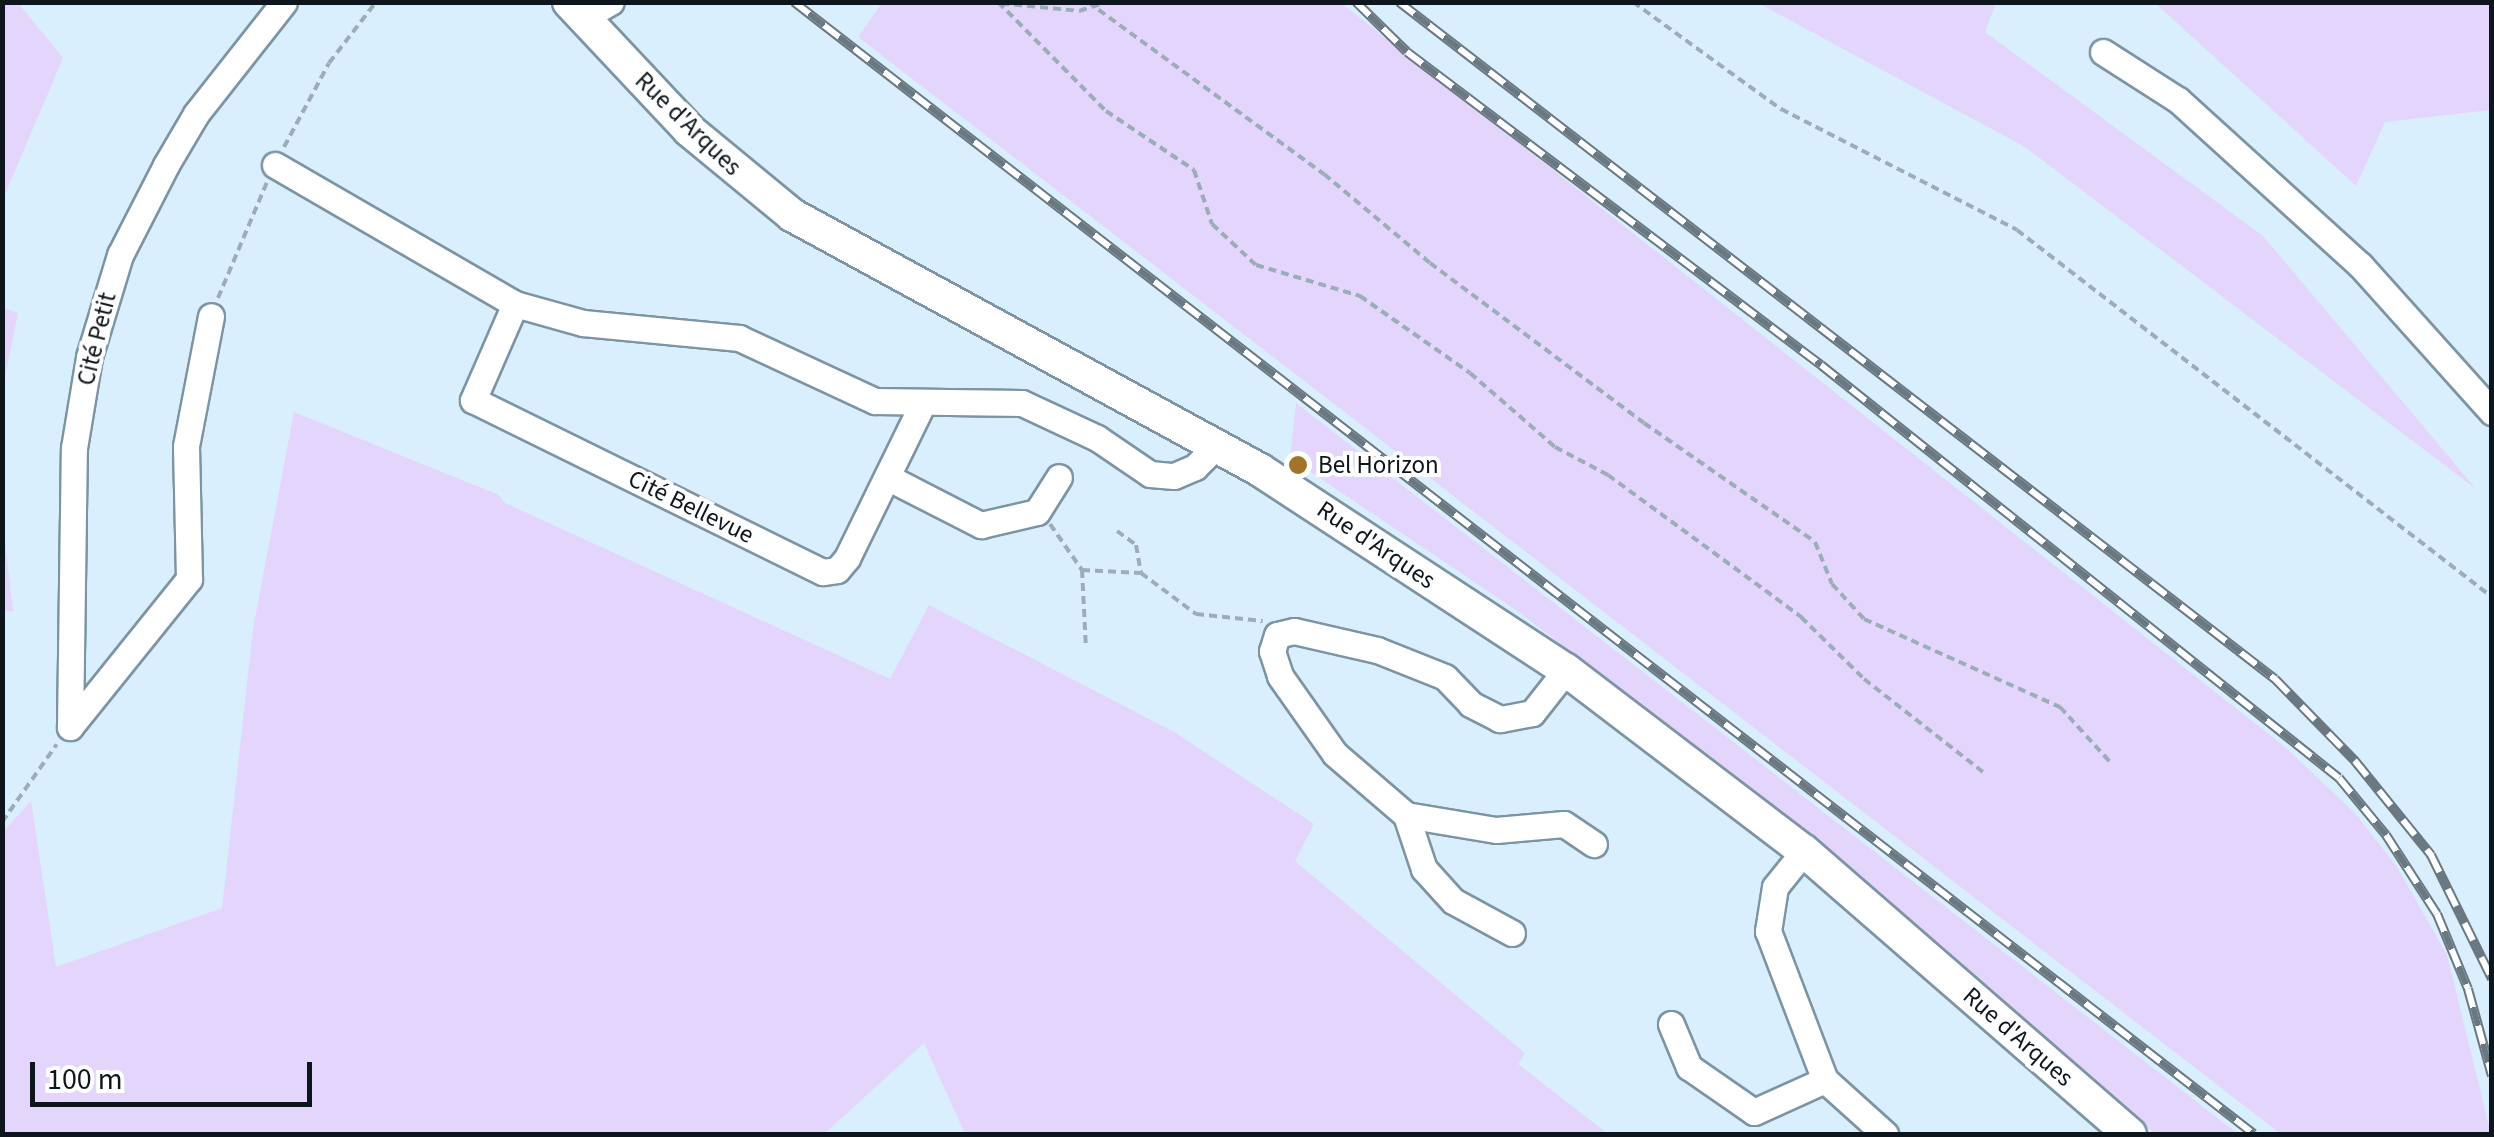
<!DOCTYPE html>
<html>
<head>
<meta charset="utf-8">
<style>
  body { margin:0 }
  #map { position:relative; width:2494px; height:1137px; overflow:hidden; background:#daeffd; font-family:"Source Sans 3",sans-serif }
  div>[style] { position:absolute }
  .green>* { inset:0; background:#e3d5fb }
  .path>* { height:4px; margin-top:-2px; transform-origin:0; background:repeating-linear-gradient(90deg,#9badb8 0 8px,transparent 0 13px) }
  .roads { filter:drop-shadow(2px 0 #7c94a4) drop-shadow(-2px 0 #7c94a4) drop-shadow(0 2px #7c94a4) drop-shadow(0 -2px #7c94a4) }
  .minor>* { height:25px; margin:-12.5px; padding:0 12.5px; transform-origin:12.5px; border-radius:12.5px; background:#fff }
  .major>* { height:32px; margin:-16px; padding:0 16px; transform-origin:16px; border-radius:16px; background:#fff }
  .rail>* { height:10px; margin-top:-5px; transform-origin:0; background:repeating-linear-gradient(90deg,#fff 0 19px,#6a7882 0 38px); box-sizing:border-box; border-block:2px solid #6a7882 }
  .dots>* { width:28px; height:28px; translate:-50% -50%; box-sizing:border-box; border:5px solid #fff; border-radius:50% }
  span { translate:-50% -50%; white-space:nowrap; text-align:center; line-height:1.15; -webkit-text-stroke:8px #fff; paint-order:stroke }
  .street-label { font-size:25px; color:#0d161c }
  .poi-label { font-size:25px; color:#0d161c }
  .left { translate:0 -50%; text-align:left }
  .frame { position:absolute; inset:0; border:5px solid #0d161c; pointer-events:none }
  .scale { position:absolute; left:30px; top:1062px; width:282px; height:45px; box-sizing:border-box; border:5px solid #0d161c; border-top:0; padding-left:12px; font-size:30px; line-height:35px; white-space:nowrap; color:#0d161c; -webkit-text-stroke:8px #fff; paint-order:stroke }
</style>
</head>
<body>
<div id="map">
  <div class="green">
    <div style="clip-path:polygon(3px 2px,18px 3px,63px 58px,3px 199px)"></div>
    <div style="clip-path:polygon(882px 3px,1341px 3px,2285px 747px,2355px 813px,2397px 867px,2447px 955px,2491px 1134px,2281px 1134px,858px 37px)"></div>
    <div style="clip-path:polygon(1758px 3px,1996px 3px,1985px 32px,2263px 236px,2476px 489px,2025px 147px)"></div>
    <div style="clip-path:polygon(2155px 3px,2491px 3px,2491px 110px,2385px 122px,2356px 186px)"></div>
    <div style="clip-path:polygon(3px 308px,18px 313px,3px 387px,2px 308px)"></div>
    <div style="clip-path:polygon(1296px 403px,1696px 713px,2238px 1134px,2156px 1134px,2123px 1110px,1808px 832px,1516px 610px,1290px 458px)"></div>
    <div style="clip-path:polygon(294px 412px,499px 495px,505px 503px,890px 679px,929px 605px,1174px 732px,1314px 824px,1295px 861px,1525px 1053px,1518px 1064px,1608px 1134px,965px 1134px,924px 1043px,824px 1134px,3px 1134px,3px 832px,31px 801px,56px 967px,222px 908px,253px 629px)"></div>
    <div style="clip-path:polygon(3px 524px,13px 611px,3px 611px)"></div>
  </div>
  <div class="path">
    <div style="left:988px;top:2px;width:91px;rotate:5.6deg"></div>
    <div style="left:1079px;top:11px;width:29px;rotate:-18deg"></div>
    <div style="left:998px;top:2px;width:153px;rotate:45.3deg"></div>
    <div style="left:1106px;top:111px;width:106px;rotate:33.8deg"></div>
    <div style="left:1194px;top:170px;width:57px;rotate:71.6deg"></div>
    <div style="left:1212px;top:224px;width:60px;rotate:43deg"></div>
    <div style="left:1256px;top:265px;width:109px;rotate:16.6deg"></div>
    <div style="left:1360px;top:296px;width:134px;rotate:35deg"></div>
    <div style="left:1470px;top:373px;width:113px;rotate:41deg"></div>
    <div style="left:1555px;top:447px;width:60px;rotate:27.8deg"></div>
    <div style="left:1608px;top:475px;width:240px;rotate:36.3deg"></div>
    <div style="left:1801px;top:617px;width:88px;rotate:44.5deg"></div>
    <div style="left:1864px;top:679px;width:151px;rotate:38deg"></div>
    <div style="left:1088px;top:2px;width:292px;rotate:36.1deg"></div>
    <div style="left:1324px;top:174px;width:138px;rotate:40deg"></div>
    <div style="left:1430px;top:263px;width:267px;rotate:36.8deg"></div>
    <div style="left:1644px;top:423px;width:208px;rotate:34.8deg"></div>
    <div style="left:1815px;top:542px;width:45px;rotate:68deg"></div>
    <div style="left:1832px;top:584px;width:47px;rotate:47.6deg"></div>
    <div style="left:1864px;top:619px;width:215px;rotate:24.2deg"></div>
    <div style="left:2060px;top:707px;width:76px;rotate:47.7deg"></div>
    <div style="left:1633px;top:2px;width:183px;rotate:35.9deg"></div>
    <div style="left:1781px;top:109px;width:265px;rotate:27.1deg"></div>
    <div style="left:2017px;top:230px;width:600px;rotate:37.69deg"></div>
    <div style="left:284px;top:147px;width:95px;rotate:-61.8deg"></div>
    <div style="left:329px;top:63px;width:77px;rotate:-52.4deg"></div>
    <div style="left:218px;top:298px;width:126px;rotate:-67.1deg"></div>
    <div style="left:1050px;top:524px;width:56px;rotate:55.2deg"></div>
    <div style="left:1082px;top:570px;width:59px;rotate:2.9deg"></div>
    <div style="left:1117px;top:531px;width:24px;rotate:36deg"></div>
    <div style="left:1136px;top:545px;width:28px;rotate:80deg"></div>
    <div style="left:1141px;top:573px;width:69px;rotate:36.7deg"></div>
    <div style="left:1196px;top:614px;width:67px;rotate:6deg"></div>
    <div style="left:1082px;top:570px;width:78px;rotate:87.1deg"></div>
    <div style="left:2px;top:822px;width:95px;rotate:-54.8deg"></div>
  </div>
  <div class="roads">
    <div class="minor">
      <div style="left:583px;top:18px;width:32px;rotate:-30deg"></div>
      <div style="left:2103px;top:52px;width:89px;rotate:32.6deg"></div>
      <div style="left:2178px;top:100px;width:246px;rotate:42.2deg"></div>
      <div style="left:2360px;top:265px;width:198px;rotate:48.1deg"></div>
      <div style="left:275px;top:165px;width:277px;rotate:30.1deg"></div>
      <div style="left:515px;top:304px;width:71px;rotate:15.6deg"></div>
      <div style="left:583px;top:323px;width:157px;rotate:5.5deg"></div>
      <div style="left:739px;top:338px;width:150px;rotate:24.9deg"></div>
      <div style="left:875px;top:401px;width:147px;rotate:0.8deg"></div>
      <div style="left:1022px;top:403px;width:83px;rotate:25deg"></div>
      <div style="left:1097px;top:438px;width:64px;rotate:34.2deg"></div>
      <div style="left:1150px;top:474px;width:24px;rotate:5deg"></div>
      <div style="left:1174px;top:476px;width:23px;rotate:-23deg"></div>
      <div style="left:1195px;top:467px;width:30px;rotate:-45deg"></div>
      <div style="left:515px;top:304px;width:105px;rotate:113.6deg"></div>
      <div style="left:473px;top:400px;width:390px;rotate:26.2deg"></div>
      <div style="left:823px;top:572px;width:14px;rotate:-8deg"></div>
      <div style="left:837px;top:570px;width:16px;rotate:-50deg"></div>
      <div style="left:847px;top:558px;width:170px;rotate:-63.9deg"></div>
      <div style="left:887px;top:477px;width:106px;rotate:27.1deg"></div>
      <div style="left:981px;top:525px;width:57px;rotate:-13.1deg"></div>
      <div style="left:1037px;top:512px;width:41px;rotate:-57.8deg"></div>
      <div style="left:1566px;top:670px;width:55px;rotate:128.3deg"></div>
      <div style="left:1532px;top:713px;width:33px;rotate:169deg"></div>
      <div style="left:1500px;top:719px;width:33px;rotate:-153deg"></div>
      <div style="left:1471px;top:704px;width:37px;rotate:-134deg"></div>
      <div style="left:1445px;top:677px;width:73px;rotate:-158.3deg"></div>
      <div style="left:1377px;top:650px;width:85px;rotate:-167.1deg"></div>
      <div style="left:1294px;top:631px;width:17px;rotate:167deg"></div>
      <div style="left:1277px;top:635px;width:17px;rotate:107deg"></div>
      <div style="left:1272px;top:651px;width:26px;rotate:72deg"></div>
      <div style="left:1280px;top:676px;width:95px;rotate:54.8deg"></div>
      <div style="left:1335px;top:754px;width:94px;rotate:40.7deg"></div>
      <div style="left:1406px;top:815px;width:91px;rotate:9.5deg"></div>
      <div style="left:1496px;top:830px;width:68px;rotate:-5deg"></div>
      <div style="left:1564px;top:824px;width:36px;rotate:34deg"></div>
      <div style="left:70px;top:727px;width:279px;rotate:-89.2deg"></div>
      <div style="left:74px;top:448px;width:92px;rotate:-80.6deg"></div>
      <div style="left:89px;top:357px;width:107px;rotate:-73.1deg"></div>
      <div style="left:120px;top:255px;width:101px;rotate:-62.9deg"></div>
      <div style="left:166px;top:165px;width:59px;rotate:-59.5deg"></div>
      <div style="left:196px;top:114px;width:142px;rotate:-51.8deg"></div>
      <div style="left:70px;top:727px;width:190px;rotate:-51.2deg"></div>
      <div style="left:189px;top:579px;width:133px;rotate:-91.3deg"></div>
      <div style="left:186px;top:446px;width:132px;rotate:-79.1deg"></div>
      <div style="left:1406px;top:815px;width:57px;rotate:71.6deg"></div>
      <div style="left:1424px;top:869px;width:43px;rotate:47.8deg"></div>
      <div style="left:1453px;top:901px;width:67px;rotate:28.5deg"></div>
      <div style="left:1804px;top:851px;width:46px;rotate:128.9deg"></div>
      <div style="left:1775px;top:887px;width:45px;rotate:99deg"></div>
      <div style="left:1768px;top:931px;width:160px;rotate:69.1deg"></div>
      <div style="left:1825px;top:1080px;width:81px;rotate:42deg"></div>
      <div style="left:1671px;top:1024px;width:47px;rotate:67.3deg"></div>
      <div style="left:1689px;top:1067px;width:79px;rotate:34.7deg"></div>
      <div style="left:1754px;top:1112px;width:78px;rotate:-24.3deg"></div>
    </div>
    <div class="major">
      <div style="left:569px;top:2px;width:175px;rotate:46.8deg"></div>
      <div style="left:689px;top:130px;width:134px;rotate:39.5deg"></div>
      <div style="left:792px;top:215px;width:533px;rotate:28.58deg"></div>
      <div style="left:1260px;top:470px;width:366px;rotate:33.2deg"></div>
      <div style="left:1566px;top:670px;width:299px;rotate:37.3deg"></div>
      <div style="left:1804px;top:851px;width:432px;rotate:41deg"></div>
    </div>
  </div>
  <div class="rail">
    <div style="left:794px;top:2px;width:1847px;rotate:37.79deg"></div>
    <div style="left:1356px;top:2px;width:71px;rotate:44.4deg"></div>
    <div style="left:1407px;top:52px;width:519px;rotate:37.09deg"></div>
    <div style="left:1821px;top:365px;width:662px;rotate:38.57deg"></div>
    <div style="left:2339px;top:778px;width:74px;rotate:50.5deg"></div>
    <div style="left:2386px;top:835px;width:94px;rotate:57.2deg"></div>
    <div style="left:2437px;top:914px;width:81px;rotate:67.5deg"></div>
    <div style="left:2468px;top:989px;width:90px;rotate:74.6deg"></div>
    <div style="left:1399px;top:2px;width:1107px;rotate:37.7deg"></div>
    <div style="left:2275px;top:679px;width:115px;rotate:45.7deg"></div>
    <div style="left:2355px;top:761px;width:121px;rotate:51deg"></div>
    <div style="left:2431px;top:855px;width:138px;rotate:63.8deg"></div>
  </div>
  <div class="dots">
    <div style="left:1298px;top:465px;background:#a37427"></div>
  </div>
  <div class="street-label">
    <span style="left:688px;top:124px;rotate:44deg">Rue d'Arques</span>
    <span style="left:97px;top:339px;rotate:-76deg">Cité Petit</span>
    <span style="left:691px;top:507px;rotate:26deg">Cité Bellevue</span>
    <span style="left:1376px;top:545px;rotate:34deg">Rue d'Arques</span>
    <span style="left:2018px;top:1037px;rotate:41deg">Rue d'Arques</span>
  </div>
  <div class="poi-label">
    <span class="left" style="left:1318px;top:465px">Bel Horizon</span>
  </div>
  <div class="frame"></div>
  <div class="scale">100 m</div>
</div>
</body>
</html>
